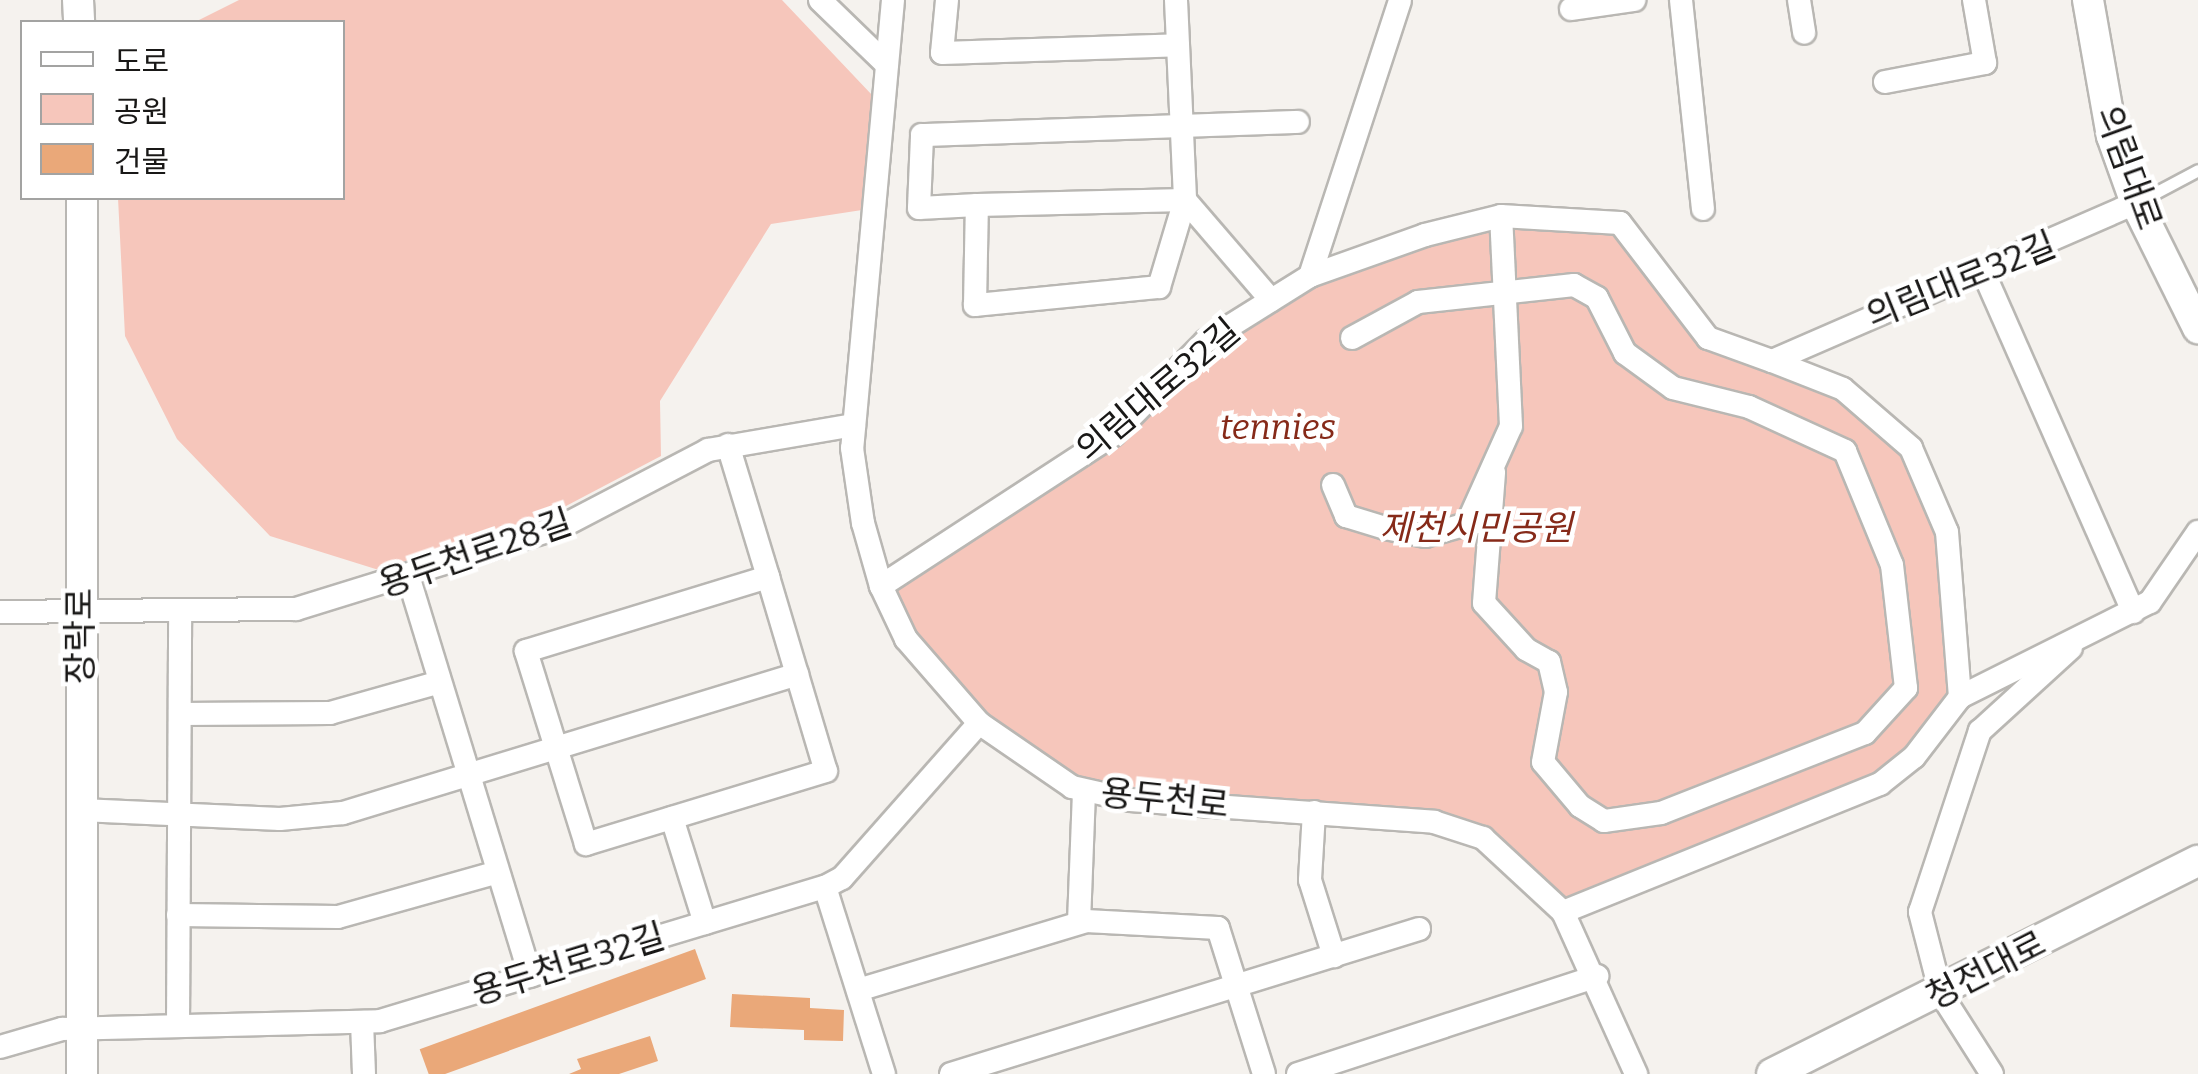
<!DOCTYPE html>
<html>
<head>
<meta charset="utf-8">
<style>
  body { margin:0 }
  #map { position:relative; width:2198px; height:1074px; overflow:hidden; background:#f5f2ee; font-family:Bitter,"Noto Sans KR",serif }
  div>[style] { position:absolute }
  .green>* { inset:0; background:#f6c6bb }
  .building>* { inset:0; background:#eaa879; transform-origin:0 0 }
  .roads { filter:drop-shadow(2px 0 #b9b7b3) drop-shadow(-2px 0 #b9b7b3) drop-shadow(0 2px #b9b7b3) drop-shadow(0 -2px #b9b7b3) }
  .lane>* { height:11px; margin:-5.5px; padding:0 5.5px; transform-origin:5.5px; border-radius:5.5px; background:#fff }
  .street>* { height:22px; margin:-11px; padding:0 11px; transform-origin:11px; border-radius:11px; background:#fff }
  .secondary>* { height:30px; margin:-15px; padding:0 15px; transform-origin:15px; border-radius:15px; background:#fff }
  span { translate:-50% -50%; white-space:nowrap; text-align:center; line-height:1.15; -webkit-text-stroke:9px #fff; paint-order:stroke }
  .street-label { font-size:35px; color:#191817 }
  .park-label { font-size:35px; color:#862a19; font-style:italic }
  .legend { position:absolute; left:20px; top:20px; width:325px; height:180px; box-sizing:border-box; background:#fff; border:2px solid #a3a3a2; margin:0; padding:12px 18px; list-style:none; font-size:30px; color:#191817 }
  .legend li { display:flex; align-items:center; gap:20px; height:50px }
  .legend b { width:50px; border:2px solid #a3a3a2 }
</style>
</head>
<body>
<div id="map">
  <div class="green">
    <div style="clip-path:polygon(239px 0,782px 0,872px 95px,862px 210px,771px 224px,660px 401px,661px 456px,528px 526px,398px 576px,270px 536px,177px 439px,125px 336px,118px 198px,342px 198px,342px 22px,195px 22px)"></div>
    <div style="clip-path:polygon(1502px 223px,1619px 233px,1708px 347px,1834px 393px,1902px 451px,1938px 536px,1952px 697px,1934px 726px,1876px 778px,1565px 903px,1510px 854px,1424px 815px,1361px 804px,1133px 794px,1074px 781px,982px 716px,915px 635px,889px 586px,1035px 494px,1206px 341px,1310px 276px)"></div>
  </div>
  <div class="building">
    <div style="left:695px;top:949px;width:32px;height:293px;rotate:70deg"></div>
    <div style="clip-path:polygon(732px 994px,810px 998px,810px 1008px,844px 1010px,843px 1041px,804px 1040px,804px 1030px,730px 1027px)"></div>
    <div style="clip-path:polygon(650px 1036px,658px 1061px,619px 1074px,569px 1074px,581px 1069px,577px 1059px)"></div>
  </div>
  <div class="roads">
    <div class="lane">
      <div style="left:2136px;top:203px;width:70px;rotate:-28deg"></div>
    </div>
    <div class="street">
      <div style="left:820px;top:0;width:93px;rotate:44.1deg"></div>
      <div style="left:893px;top:0;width:450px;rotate:95.2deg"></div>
      <div style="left:852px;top:448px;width:76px;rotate:81.7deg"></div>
      <div style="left:863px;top:523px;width:66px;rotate:74.1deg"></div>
      <div style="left:881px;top:586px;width:59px;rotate:64.7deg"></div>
      <div style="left:906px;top:639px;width:111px;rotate:49deg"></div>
      <div style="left:979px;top:723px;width:113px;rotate:34.5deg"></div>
      <div style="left:1072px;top:787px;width:59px;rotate:12.6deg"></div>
      <div style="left:1130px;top:800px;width:305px;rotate:4.1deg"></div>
      <div style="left:1434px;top:822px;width:52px;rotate:18.1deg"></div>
      <div style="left:1483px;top:838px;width:109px;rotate:42.8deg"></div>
      <div style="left:1563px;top:912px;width:178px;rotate:65.7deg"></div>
      <div style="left:947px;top:0;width:53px;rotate:95.4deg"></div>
      <div style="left:942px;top:53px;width:236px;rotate:-1.9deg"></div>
      <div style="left:1176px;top:0;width:200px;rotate:87.4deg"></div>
      <div style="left:1185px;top:200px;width:91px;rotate:106.6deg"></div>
      <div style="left:1159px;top:287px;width:185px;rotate:174.4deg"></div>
      <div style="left:975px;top:305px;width:100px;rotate:-88.9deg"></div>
      <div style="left:977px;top:205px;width:208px;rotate:-1.4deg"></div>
      <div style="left:1681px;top:0;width:210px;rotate:84deg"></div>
      <div style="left:1799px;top:0;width:33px;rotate:81deg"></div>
      <div style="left:1571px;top:9px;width:64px;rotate:-8.1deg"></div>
      <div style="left:1885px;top:82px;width:102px;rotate:-10.8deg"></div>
      <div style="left:1985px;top:63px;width:64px;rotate:-99.9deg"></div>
      <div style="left:1185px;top:200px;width:132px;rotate:49.3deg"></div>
      <div style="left:977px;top:205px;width:58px;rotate:177deg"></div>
      <div style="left:919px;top:208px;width:73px;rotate:-87.6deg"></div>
      <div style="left:922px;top:135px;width:376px;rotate:-2deg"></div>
      <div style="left:1982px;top:269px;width:375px;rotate:66.2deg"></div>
      <div style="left:1310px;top:276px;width:290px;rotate:-71.9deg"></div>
      <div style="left:1352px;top:338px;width:75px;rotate:-28.6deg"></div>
      <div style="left:1418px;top:302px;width:157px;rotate:-6.2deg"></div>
      <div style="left:1574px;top:285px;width:26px;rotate:29deg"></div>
      <div style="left:1597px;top:298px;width:62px;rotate:63deg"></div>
      <div style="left:1625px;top:353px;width:59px;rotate:36.1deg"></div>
      <div style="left:1673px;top:388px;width:78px;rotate:14deg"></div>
      <div style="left:1749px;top:407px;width:106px;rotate:24.6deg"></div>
      <div style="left:1845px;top:451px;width:123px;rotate:67.6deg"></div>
      <div style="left:1892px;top:565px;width:124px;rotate:83.5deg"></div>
      <div style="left:1906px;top:688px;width:61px;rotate:132.3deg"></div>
      <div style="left:1865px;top:733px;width:219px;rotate:158.6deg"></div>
      <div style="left:1661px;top:813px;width:58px;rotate:172deg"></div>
      <div style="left:1604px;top:821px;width:28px;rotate:-148deg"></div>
      <div style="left:1580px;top:806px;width:57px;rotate:-130.1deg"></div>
      <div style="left:1543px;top:762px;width:71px;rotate:-79.5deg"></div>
      <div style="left:1556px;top:692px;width:31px;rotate:-103deg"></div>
      <div style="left:1549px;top:662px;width:26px;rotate:-151deg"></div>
      <div style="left:1526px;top:649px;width:62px;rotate:-132.4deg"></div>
      <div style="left:1484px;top:603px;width:131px;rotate:-85.6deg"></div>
      <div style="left:1772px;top:361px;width:76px;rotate:21.5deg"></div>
      <div style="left:1843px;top:389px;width:90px;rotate:40.9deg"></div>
      <div style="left:1911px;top:448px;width:91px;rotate:66.8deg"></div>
      <div style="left:1947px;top:532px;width:166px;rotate:85.5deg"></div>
      <div style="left:728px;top:445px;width:138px;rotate:73.1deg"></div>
      <div style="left:768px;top:577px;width:202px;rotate:73.4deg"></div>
      <div style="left:826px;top:771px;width:251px;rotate:163.1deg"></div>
      <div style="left:586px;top:844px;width:202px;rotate:-107.3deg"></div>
      <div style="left:526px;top:651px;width:253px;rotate:-17deg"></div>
      <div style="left:1333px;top:485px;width:34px;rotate:67deg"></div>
      <div style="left:1346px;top:516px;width:41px;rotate:17.1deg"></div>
      <div style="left:1385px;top:528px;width:41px;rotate:11.3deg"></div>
      <div style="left:1425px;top:536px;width:44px;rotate:-15.9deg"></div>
      <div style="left:1467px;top:524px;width:107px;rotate:-65.8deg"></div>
      <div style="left:1511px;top:426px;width:210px;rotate:-92.7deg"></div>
      <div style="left:409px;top:579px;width:415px;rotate:73deg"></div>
      <div style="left:881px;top:586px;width:277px;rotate:-33.1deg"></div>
      <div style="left:1113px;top:435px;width:132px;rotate:-45.3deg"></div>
      <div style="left:1206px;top:341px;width:123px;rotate:-32deg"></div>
      <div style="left:1310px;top:276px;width:122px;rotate:-19.6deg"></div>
      <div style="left:1425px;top:235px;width:78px;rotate:-14deg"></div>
      <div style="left:1501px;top:216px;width:119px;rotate:3.4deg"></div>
      <div style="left:1620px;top:223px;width:145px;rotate:52.6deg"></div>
      <div style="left:1708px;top:338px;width:68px;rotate:19.8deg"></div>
      <div style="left:1772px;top:361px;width:397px;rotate:-23.5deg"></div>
      <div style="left:0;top:612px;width:296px;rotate:-0.6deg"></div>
      <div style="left:296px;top:609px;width:277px;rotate:-17.2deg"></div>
      <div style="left:561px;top:527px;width:166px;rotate:-27.6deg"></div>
      <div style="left:708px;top:450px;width:148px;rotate:-9.7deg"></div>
      <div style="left:180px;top:714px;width:150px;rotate:-0.4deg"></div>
      <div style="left:330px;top:713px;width:114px;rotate:-15.7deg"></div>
      <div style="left:81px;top:810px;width:199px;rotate:2.6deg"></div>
      <div style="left:280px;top:819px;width:63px;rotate:-5.4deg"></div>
      <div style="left:343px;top:813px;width:475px;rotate:-17deg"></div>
      <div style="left:1314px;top:812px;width:68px;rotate:93.4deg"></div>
      <div style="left:1310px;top:880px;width:80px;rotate:72.5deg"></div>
      <div style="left:672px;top:818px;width:110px;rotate:72.6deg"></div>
      <div style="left:825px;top:887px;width:196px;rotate:72.5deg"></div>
      <div style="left:1563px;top:912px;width:342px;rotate:-22deg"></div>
      <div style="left:1880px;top:784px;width:43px;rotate:-38.5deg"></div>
      <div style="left:1914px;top:757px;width:76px;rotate:-52.5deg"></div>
      <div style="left:1960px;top:697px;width:212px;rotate:-26.6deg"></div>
      <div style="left:2150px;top:602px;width:85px;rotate:-55.6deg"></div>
      <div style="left:178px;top:915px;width:160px;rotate:0.7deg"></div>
      <div style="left:338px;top:917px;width:166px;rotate:-15.7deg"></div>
      <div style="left:1079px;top:922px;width:131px;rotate:-87.8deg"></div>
      <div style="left:858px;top:990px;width:238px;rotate:-16.8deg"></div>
      <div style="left:1086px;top:921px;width:132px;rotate:3deg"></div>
      <div style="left:1218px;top:928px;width:153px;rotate:72.5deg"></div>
      <div style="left:362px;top:1022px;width:52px;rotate:87.8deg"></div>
      <div style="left:178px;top:1026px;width:414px;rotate:-89.7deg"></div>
      <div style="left:0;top:1047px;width:65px;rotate:-16.2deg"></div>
      <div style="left:62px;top:1029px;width:318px;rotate:-1.4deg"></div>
      <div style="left:380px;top:1021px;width:465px;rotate:-16.8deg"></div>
      <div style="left:825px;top:887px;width:19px;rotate:-28deg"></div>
      <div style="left:842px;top:878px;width:207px;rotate:-48.5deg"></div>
      <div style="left:951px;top:1074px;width:490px;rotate:-17.2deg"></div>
      <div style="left:1298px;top:1074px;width:315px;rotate:-18.1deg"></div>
      <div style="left:1992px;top:1074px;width:95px;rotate:-122.5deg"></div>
      <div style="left:1941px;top:994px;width:85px;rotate:-104.4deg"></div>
      <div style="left:1920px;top:912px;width:191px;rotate:-71.7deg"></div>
      <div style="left:1980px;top:731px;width:123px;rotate:-42.4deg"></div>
    </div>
    <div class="secondary">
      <div style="left:78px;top:0;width:22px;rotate:87deg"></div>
      <div style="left:2088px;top:0;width:138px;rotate:80deg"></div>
      <div style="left:2112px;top:136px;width:71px;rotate:70.3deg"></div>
      <div style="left:2136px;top:203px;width:140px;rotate:63.6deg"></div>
      <div style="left:82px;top:1074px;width:876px;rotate:-90deg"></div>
      <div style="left:1772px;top:1074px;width:476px;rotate:-26.6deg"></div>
    </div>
  </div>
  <div class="street-label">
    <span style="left:2129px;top:168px;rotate:70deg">의림대로</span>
    <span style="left:1961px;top:280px;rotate:-22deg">의림대로32길</span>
    <span style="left:1158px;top:390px;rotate:-40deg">의림대로32길</span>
    <span style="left:475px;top:553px;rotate:-19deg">용두천로28길</span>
    <span style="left:80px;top:636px;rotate:-90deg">장락로</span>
    <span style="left:1165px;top:799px;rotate:6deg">용두천로</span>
    <span style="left:568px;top:964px;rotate:-17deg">용두천로32길</span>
    <span style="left:1986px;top:970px;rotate:-27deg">청전대로</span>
  </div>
  <div class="park-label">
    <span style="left:1278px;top:427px">tennies</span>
    <span style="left:1476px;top:528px">제천시민공원</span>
  </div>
  <ul class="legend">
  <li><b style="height:12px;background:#fff"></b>도로</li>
  <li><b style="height:28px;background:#f6c6bb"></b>공원</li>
  <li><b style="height:28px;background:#eaa879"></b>건물</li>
  </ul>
</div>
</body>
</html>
